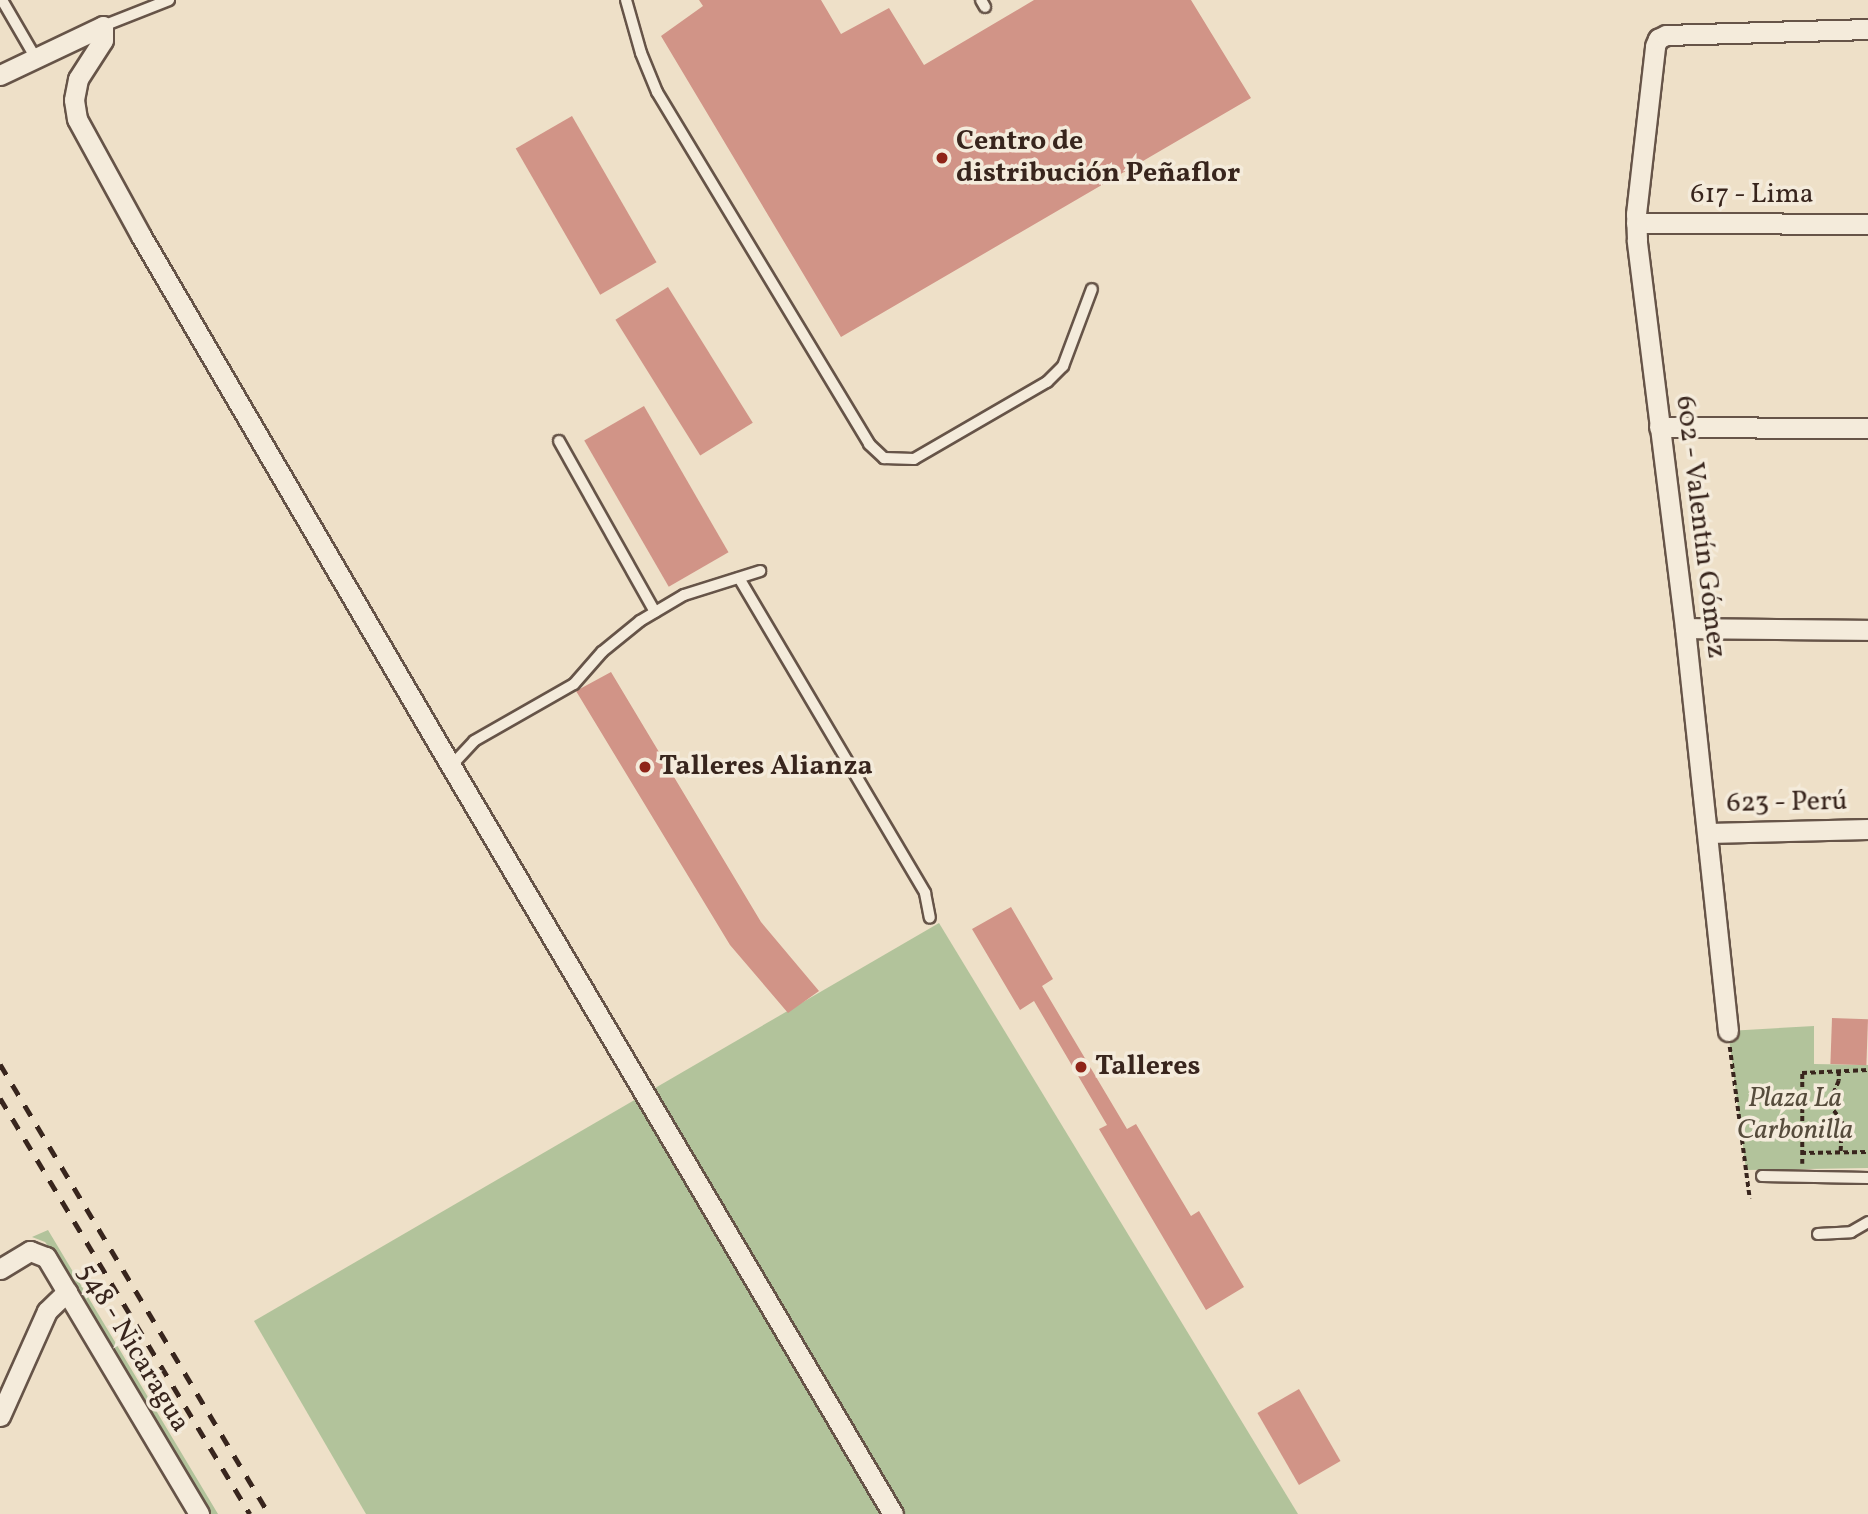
<!DOCTYPE html>
<html>
<head>
<meta charset="utf-8">
<style>
  body { margin:0 }
  #map { position:relative; width:1868px; height:1514px; overflow:hidden; background:#eee0c8; font-family:Vollkorn,serif }
  div>[style] { position:absolute }
  .green>* { inset:0; background:#b2c39b }
  .building>* { inset:0; background:#d19487; transform-origin:0 0 }
  .path>* { height:3.5px; margin-top:-1.75px; transform-origin:0; background:repeating-linear-gradient(90deg,#38251d 0 5px,transparent 0 8.5px) }
  .roads { filter:drop-shadow(2px 0 #665448) drop-shadow(-2px 0 #665448) drop-shadow(0 2px #665448) drop-shadow(0 -2px #665448) }
  .service>* { height:10px; margin:-5px; padding:0 5px; transform-origin:5px; border-radius:5px; background:#f4ebdb }
  .minor>* { height:19px; margin:-9.5px; padding:0 9.5px; transform-origin:9.5px; border-radius:9.5px; background:#f4ebdb }
  .rail>* { height:5px; margin-top:-2.5px; transform-origin:0; background:repeating-linear-gradient(90deg,#38251d 0 12px,transparent 0 24px) }
  .dots>* { width:19px; height:19px; translate:-50% -50%; box-sizing:border-box; border:4px solid #f4ebdb; border-radius:50% }
  span { translate:-50% -50%; white-space:nowrap; text-align:center; line-height:1.15; -webkit-text-stroke:7px #f4ebdb; paint-order:stroke }
  .poi-label { font-size:28px; color:#38251d; font-weight:700 }
  .left { translate:0 -50%; text-align:left }
  .street-label { font-size:28px; color:#38251d }
  .park-label { font-size:28px; color:#564c3c; font-style:italic }
</style>
</head>
<body>
<div id="map">
  <div class="green">
    <div style="clip-path:polygon(939px 923px,1298px 1514px,366px 1514px,254px 1321px)"></div>
    <div style="clip-path:polygon(1814px 1026px,1814px 1064px,1868px 1065px,1868px 1168px,1746px 1170px,1728px 1031px)"></div>
    <div style="clip-path:polygon(48px 1230px,218px 1514px,209px 1514px,56px 1256px,45px 1242px,32px 1237px)"></div>
  </div>
  <div class="building">
    <div style="clip-path:polygon(699px 0,821px 0,841px 34px,889px 8px,924px 65px,1034px 0,1191px 0,1251px 98px,841px 337px,661px 36px,703px 6px)"></div>
    <div style="left:572px;top:116px;width:169px;height:65px;rotate:60deg"></div>
    <div style="left:668px;top:287px;width:160px;height:62px;rotate:58deg"></div>
    <div style="left:644px;top:406px;width:169px;height:69px;rotate:60deg"></div>
    <div style="clip-path:polygon(611px 672px,761px 922px,819px 991px,788px 1013px,730px 945px,576px 691px)"></div>
    <div style="clip-path:polygon(1011px 907px,1053px 979px,1042px 986px,1127px 1129px,1136px 1124px,1191px 1216px,1199px 1211px,1244px 1287px,1206px 1310px,1099px 1129px,1107px 1125px,1034px 1001px,1020px 1010px,972px 929px)"></div>
    <div style="left:1832px;top:1018px;width:36px;height:46px;rotate:2deg"></div>
    <div style="left:1299px;top:1389px;width:83px;height:48px;rotate:60deg"></div>
  </div>
  <div class="path">
    <div style="left:1730px;top:1047px;width:153px;rotate:82.5deg"></div>
    <div style="left:1839px;top:1071px;width:10px;rotate:90deg"></div>
    <div style="left:1839px;top:1081px;width:25px;rotate:113deg"></div>
    <div style="left:1829px;top:1104px;width:21px;rotate:53deg"></div>
    <div style="left:1842px;top:1121px;width:31px;rotate:92deg"></div>
    <div style="left:1801px;top:1153px;width:67px;rotate:-0.9deg"></div>
    <div style="left:1802px;top:1164px;width:91px;rotate:-90deg"></div>
    <div style="left:1802px;top:1073px;width:66px;rotate:-2.6deg"></div>
  </div>
  <div class="roads">
    <div class="service">
      <div style="left:2px;top:0;width:66px;rotate:59.9deg"></div>
      <div style="left:626px;top:0;width:55px;rotate:74.2deg"></div>
      <div style="left:641px;top:53px;width:42px;rotate:67.7deg"></div>
      <div style="left:657px;top:92px;width:411px;rotate:58.9deg"></div>
      <div style="left:869px;top:444px;width:21px;rotate:43deg"></div>
      <div style="left:884px;top:458px;width:30px;rotate:2deg"></div>
      <div style="left:914px;top:459px;width:154px;rotate:-30.1deg"></div>
      <div style="left:1047px;top:382px;width:23px;rotate:-45deg"></div>
      <div style="left:1063px;top:366px;width:82px;rotate:-69.4deg"></div>
      <div style="left:981px;top:0;width:8px;rotate:60deg"></div>
      <div style="left:103px;top:26px;width:71px;rotate:-21.5deg"></div>
      <div style="left:559px;top:441px;width:196px;rotate:60.7deg"></div>
      <div style="left:739px;top:578px;width:366px;rotate:59.4deg"></div>
      <div style="left:925px;top:893px;width:25px;rotate:79deg"></div>
      <div style="left:451px;top:766px;width:34px;rotate:-47deg"></div>
      <div style="left:474px;top:741px;width:115px;rotate:-29.7deg"></div>
      <div style="left:574px;top:684px;width:43px;rotate:-48.8deg"></div>
      <div style="left:602px;top:652px;width:49px;rotate:-39.2deg"></div>
      <div style="left:640px;top:621px;width:51px;rotate:-30.6deg"></div>
      <div style="left:684px;top:595px;width:80px;rotate:-17.5deg"></div>
      <div style="left:1762px;top:1176px;width:106px;rotate:1.1deg"></div>
      <div style="left:1818px;top:1234px;width:33px;rotate:-3deg"></div>
      <div style="left:1851px;top:1232px;width:20px;rotate:-30deg"></div>
    </div>
    <div class="minor">
      <div style="left:0;top:75px;width:114px;rotate:-25.4deg"></div>
      <div style="left:103px;top:26px;width:14px;rotate:90deg"></div>
      <div style="left:103px;top:40px;width:46px;rotate:122.7deg"></div>
      <div style="left:78px;top:79px;width:21px;rotate:101deg"></div>
      <div style="left:74px;top:100px;width:19px;rotate:81deg"></div>
      <div style="left:77px;top:119px;width:133px;rotate:61.3deg"></div>
      <div style="left:141px;top:236px;width:614px;rotate:59.68deg"></div>
      <div style="left:451px;top:766px;width:869px;rotate:59.42deg"></div>
      <div style="left:1636px;top:223px;width:232px;rotate:0.2deg"></div>
      <div style="left:1659px;top:427px;width:209px;rotate:0.3deg"></div>
      <div style="left:1685px;top:628px;width:183px;rotate:0.6deg"></div>
      <div style="left:1708px;top:833px;width:160px;rotate:-1.4deg"></div>
      <div style="left:1728px;top:1031px;width:405px;rotate:-96.1deg"></div>
      <div style="left:1685px;top:628px;width:391px;rotate:-97.1deg"></div>
      <div style="left:1637px;top:240px;width:26px;rotate:-92deg"></div>
      <div style="left:1636px;top:214px;width:169px;rotate:-83.5deg"></div>
      <div style="left:1655px;top:46px;width:8px;rotate:-67deg"></div>
      <div style="left:1658px;top:39px;width:9px;rotate:-27deg"></div>
      <div style="left:1666px;top:35px;width:202px;rotate:-1.7deg"></div>
      <div style="left:0;top:1269px;width:35px;rotate:-31deg"></div>
      <div style="left:30px;top:1251px;width:17px;rotate:21deg"></div>
      <div style="left:46px;top:1257px;width:299px;rotate:59.2deg"></div>
      <div style="left:0;top:1416px;width:115px;rotate:-65.9deg"></div>
      <div style="left:47px;top:1311px;width:28px;rotate:-44deg"></div>
    </div>
  </div>
  <div class="rail">
    <div style="left:0;top:1064px;width:524px;rotate:59.13deg"></div>
    <div style="left:0;top:1098px;width:485px;rotate:59deg"></div>
  </div>
  <div class="dots">
    <div style="left:942px;top:158px;background:#8f2418"></div>
    <div style="left:645px;top:767px;background:#8f2418"></div>
    <div style="left:1081px;top:1067px;background:#8f2418"></div>
  </div>
  <div class="poi-label">
    <span class="left" style="left:956px;top:158px">Centro de<br>distribución Peñaflor</span>
    <span class="left" style="left:659px;top:767px">Talleres Alianza</span>
    <span class="left" style="left:1095px;top:1067px">Talleres</span>
  </div>
  <div class="street-label">
    <span style="left:1752px;top:195px">617 - Lima</span>
    <span style="left:1700px;top:527px;rotate:83deg">602 - Valentín Gómez</span>
    <span style="left:1787px;top:803px;rotate:-1deg">623 - Perú</span>
    <span style="left:133px;top:1348px;rotate:59deg">548 - Nicaragua</span>
  </div>
  <div class="park-label">
    <span style="left:1795px;top:1115px">Plaza La<br>Carbonilla</span>
  </div>
</div>
</body>
</html>
